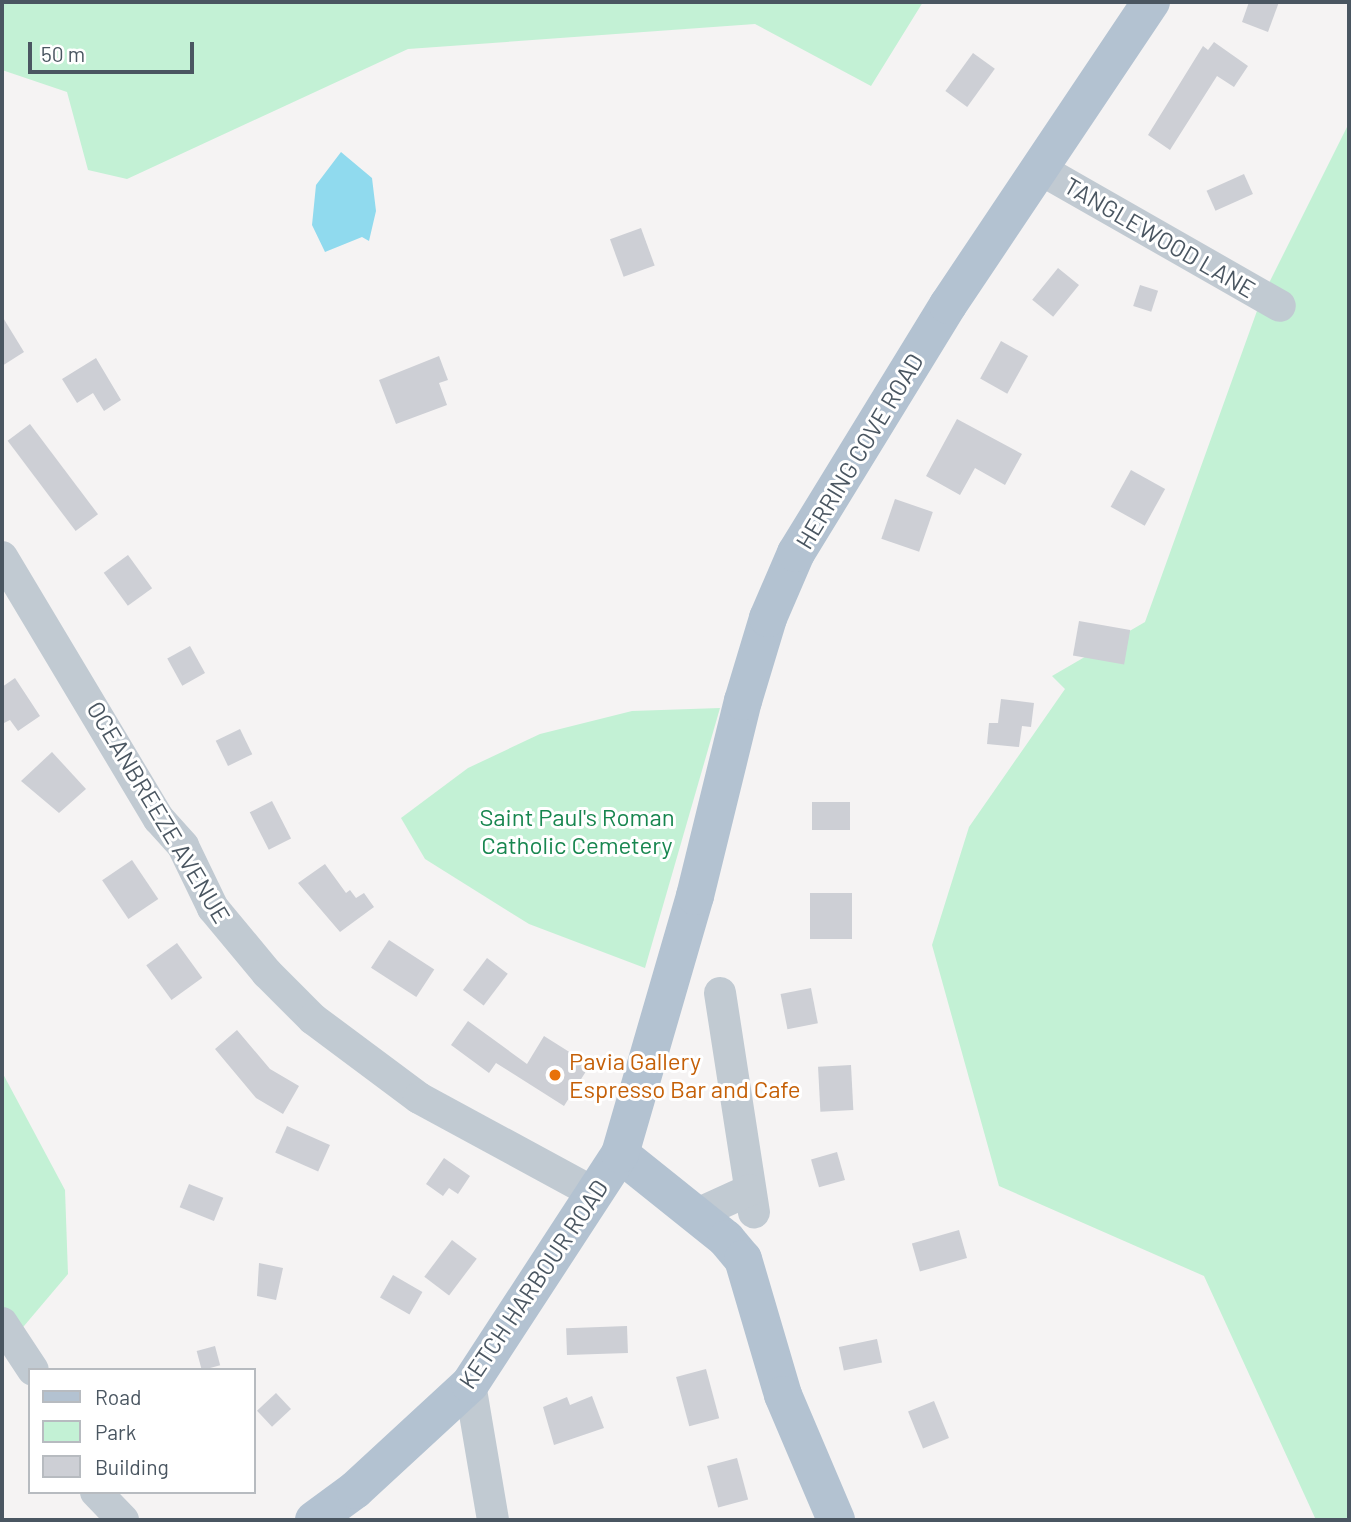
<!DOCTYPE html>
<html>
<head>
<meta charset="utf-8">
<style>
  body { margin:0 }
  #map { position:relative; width:1351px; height:1522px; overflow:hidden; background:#f5f3f3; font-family:Barlow,sans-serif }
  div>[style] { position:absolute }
  .green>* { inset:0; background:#c3f1d5 }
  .water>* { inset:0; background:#90daee }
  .building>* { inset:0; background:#cdcfd5; transform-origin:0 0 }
  .minor>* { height:32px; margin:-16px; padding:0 16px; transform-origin:16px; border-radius:16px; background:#c1cad2 }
  .major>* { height:38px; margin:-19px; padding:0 19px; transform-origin:19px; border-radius:19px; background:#b3c2d1 }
  .dots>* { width:19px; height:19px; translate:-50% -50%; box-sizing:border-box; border:4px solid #fff; border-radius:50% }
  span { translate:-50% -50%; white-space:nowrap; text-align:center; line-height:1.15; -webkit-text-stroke:6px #fff; paint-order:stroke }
  .street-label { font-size:24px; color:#4a5661 }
  .park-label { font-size:24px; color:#17864f }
  .food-label { font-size:24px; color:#c56008 }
  .left { translate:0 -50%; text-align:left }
  .frame { position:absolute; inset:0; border:4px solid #4a5661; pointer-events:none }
  .legend { position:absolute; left:28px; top:1368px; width:228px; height:126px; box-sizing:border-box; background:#fff; border:2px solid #b7bbc0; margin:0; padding:9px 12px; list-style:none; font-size:21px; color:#4a5661 }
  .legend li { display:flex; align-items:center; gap:14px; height:35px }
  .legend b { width:35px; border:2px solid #b7bbc0 }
  .scale { position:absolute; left:28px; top:42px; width:166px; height:32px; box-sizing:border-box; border:4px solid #4a5661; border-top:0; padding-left:9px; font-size:21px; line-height:24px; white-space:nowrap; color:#4a5661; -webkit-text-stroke:5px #fff; paint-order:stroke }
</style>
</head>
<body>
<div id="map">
  <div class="green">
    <div style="clip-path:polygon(2px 2px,923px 2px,871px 86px,755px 24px,408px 49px,127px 179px,88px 170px,67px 92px,2px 70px)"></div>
    <div style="clip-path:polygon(1349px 123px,1349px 1520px,1316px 1520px,1204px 1276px,999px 1186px,932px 945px,969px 827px,1065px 689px,1052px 676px,1145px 622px,1262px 297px)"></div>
    <div style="clip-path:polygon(720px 708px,645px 968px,529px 924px,425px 859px,401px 818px,468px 768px,540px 734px,632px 711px)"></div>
    <div style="clip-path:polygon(2px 1072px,65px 1190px,68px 1274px,2px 1352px)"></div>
  </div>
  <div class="water">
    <div style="clip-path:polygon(341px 152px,372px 178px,376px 211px,369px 241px,362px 237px,325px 252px,312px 225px,316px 185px)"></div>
  </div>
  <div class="building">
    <div style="clip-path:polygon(1249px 2px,1279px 2px,1268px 32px,1242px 22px)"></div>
    <div style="clip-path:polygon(1214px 42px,1248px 66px,1234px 87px,1217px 76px,1170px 150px,1148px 135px,1203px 46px,1208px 50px)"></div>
    <div style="left:973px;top:53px;width:27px;height:47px;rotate:36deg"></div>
    <div style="left:1244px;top:174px;width:22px;height:41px;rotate:66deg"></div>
    <div style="left:641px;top:228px;width:40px;height:33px;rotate:70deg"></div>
    <div style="left:1058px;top:268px;width:27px;height:41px;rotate:39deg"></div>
    <div style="left:1140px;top:285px;width:19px;height:22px;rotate:18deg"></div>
    <div style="clip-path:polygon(2px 316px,24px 352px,2px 366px)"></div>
    <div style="left:1001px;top:341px;width:31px;height:43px;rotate:29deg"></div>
    <div style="clip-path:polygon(439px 356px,448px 380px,439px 383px,447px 405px,396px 424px,379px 380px)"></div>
    <div style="clip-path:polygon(96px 358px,121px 400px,104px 411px,93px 393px,77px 403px,62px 379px)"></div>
    <div style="clip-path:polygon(957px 419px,1022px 454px,1005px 485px,975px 468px,960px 495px,926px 476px)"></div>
    <div style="left:30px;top:424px;width:113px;height:28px;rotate:53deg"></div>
    <div style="left:1131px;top:470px;width:39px;height:42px;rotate:29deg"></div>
    <div style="left:895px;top:499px;width:40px;height:42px;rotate:19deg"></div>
    <div style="left:128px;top:555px;width:41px;height:30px;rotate:54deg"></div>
    <div style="left:1079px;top:621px;width:52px;height:35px;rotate:10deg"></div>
    <div style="left:190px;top:646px;width:31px;height:26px;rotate:61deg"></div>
    <div style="clip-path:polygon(15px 678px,40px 716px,18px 731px,10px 720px,2px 724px,2px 687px)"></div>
    <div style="clip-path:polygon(1001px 699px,1034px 703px,1031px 727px,1022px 726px,1019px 747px,987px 744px,989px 723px,998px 723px)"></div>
    <div style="left:240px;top:729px;width:28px;height:27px;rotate:64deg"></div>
    <div style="clip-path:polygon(52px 752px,86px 789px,59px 813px,21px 781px)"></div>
    <div style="left:272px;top:801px;width:42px;height:25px;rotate:63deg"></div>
    <div style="left:812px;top:802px;width:38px;height:28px"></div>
    <div style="left:132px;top:860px;width:47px;height:36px;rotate:56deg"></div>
    <div style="clip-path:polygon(325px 864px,346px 893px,350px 890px,356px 898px,364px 893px,374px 907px,340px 932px,298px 883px)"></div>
    <div style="left:852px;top:893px;width:46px;height:42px;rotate:90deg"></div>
    <div style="left:389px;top:940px;width:54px;height:33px;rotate:33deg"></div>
    <div style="left:177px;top:943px;width:43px;height:38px;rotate:54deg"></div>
    <div style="left:487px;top:958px;width:26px;height:40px;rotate:37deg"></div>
    <div style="left:811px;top:988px;width:36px;height:31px;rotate:79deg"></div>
    <div style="clip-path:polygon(468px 1021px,527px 1064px,544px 1036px,590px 1065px,564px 1106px,496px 1063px,489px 1073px,451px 1045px)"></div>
    <div style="clip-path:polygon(237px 1030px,270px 1069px,299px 1086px,283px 1114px,256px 1098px,215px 1049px)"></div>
    <div style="left:851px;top:1065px;width:45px;height:33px;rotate:87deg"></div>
    <div style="left:287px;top:1126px;width:47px;height:29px;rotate:24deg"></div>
    <div style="left:837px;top:1152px;width:29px;height:27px;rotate:74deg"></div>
    <div style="clip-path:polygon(444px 1158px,470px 1176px,458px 1194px,449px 1188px,443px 1196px,426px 1184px)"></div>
    <div style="left:189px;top:1184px;width:37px;height:25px;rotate:22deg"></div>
    <div style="left:959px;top:1230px;width:29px;height:49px;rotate:74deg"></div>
    <div style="left:452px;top:1240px;width:31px;height:46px;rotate:37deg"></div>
    <div style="clip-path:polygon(259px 1263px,283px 1268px,276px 1300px,257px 1296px)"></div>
    <div style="left:393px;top:1275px;width:34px;height:26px;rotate:30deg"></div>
    <div style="left:627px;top:1326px;width:27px;height:61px;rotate:88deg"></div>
    <div style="left:877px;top:1339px;width:24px;height:39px;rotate:78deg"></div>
    <div style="left:215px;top:1346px;width:20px;height:19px;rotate:75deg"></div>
    <div style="left:706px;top:1369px;width:51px;height:31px;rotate:75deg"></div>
    <div style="left:276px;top:1393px;width:22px;height:26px;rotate:47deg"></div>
    <div style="clip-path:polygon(592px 1396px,604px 1428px,554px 1445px,543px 1407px,567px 1397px,570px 1405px)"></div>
    <div style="left:934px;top:1401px;width:40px;height:28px;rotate:68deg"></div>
    <div style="left:737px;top:1458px;width:43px;height:31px;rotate:75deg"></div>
  </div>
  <div class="minor">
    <div style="left:1040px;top:169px;width:276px;rotate:29.7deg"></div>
    <div style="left:2px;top:557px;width:305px;rotate:59.1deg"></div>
    <div style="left:159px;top:819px;width:36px;rotate:48deg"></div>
    <div style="left:183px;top:846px;width:69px;rotate:64.2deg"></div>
    <div style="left:213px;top:908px;width:85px;rotate:50.3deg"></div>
    <div style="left:267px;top:973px;width:65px;rotate:45deg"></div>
    <div style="left:313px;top:1019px;width:132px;rotate:36.7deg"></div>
    <div style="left:419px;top:1098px;width:201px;rotate:28.5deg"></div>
    <div style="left:720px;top:993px;width:222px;rotate:81.2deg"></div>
    <div style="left:697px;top:1214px;width:58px;rotate:-24.4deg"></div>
    <div style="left:2px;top:1323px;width:56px;rotate:56.6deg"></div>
    <div style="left:470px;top:1384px;width:138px;rotate:80.4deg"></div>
    <div style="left:96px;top:1492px;width:39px;rotate:46deg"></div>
  </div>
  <div class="major">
    <div style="left:620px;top:1154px;width:136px;rotate:38.7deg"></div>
    <div style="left:726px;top:1239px;width:26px;rotate:50deg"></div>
    <div style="left:743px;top:1259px;width:142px;rotate:73.6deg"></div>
    <div style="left:783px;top:1395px;width:136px;rotate:67deg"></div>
    <div style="left:314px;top:1520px;width:51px;rotate:-36.2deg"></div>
    <div style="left:355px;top:1490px;width:156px;rotate:-42.7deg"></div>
    <div style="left:470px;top:1384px;width:275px;rotate:-56.9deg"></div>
    <div style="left:620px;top:1154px;width:269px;rotate:-73.8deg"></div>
    <div style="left:695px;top:896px;width:201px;rotate:-76.2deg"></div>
    <div style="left:743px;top:701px;width:87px;rotate:-73.2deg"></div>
    <div style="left:768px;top:618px;width:71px;rotate:-66.7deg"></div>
    <div style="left:796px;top:553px;width:291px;rotate:-58.5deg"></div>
    <div style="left:948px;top:305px;width:365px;rotate:-56.2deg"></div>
  </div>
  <div class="dots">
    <div style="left:555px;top:1075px;background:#e8710a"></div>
  </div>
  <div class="street-label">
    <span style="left:1160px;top:237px;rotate:30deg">TANGLEWOOD LANE</span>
    <span style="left:859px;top:451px;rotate:-59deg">HERRING COVE ROAD</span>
    <span style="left:159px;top:812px;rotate:59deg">OCEANBREEZE AVENUE</span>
    <span style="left:533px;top:1284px;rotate:-56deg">KETCH HARBOUR ROAD</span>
  </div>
  <div class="park-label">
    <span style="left:577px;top:831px">Saint Paul's Roman<br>Catholic Cemetery</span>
  </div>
  <div class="food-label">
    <span class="left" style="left:569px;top:1075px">Pavia Gallery<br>Espresso Bar and Cafe</span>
  </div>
  <div class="frame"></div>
  <ul class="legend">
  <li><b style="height:9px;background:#b3c2d1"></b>Road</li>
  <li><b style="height:19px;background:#c3f1d5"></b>Park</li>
  <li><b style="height:19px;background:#cdcfd5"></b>Building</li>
  </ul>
  <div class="scale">50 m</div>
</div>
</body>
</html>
